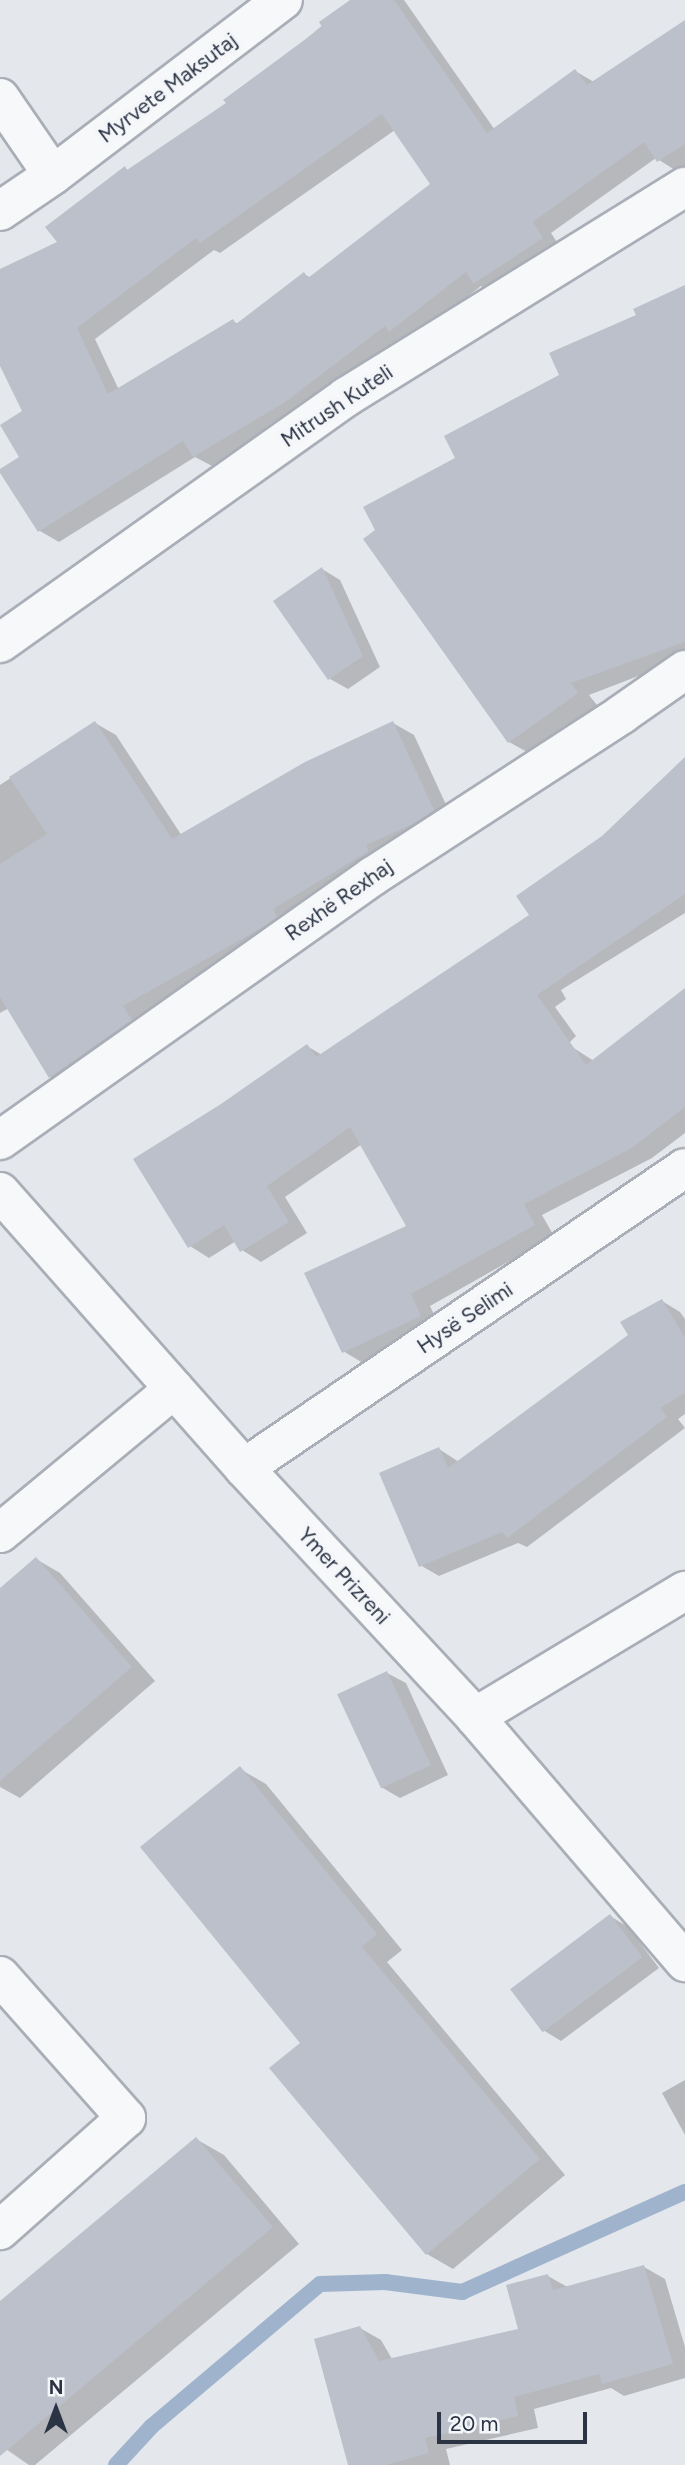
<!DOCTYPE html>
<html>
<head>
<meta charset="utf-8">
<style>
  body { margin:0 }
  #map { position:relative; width:685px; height:2465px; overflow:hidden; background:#e4e7ec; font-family:Figtree,sans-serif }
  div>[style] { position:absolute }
  .shadow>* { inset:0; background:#0003 }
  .stream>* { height:16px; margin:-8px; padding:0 8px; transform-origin:8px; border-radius:8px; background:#9fb4cc }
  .building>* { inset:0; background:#bbc0ca; transform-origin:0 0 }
  .roads { filter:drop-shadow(2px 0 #a9aeb7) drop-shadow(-2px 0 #a9aeb7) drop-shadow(0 2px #a9aeb7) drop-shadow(0 -2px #a9aeb7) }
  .minor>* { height:38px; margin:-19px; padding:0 19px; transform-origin:19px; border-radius:19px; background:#f7f8fa }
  span { translate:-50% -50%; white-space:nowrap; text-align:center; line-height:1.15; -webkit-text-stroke:7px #f4f6f9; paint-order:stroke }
  .street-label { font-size:21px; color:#2b3445 }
  .north { position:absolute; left:21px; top:2374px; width:70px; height:70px; -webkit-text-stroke:5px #f4f6f9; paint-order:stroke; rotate:0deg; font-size:19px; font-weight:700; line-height:28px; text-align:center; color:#2b3445 }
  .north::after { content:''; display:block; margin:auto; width:24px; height:32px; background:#2b3445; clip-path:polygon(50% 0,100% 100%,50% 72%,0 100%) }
  .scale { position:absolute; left:437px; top:2412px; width:150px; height:32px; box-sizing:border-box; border:4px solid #2b3445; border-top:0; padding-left:9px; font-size:21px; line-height:24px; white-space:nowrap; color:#2b3445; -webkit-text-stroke:5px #f4f6f9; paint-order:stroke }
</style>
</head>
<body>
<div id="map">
  <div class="shadow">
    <div style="clip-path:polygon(evenodd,353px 0,404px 0,495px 130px,575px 71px,594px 82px,685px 23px,685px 167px,678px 172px,656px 158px,551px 233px,562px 250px,494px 294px,481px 286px,410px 341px,403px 338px,304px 413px,214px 467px,195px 457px,59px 542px,40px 531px,22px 457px,24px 412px,0 362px,0 271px,59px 243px,125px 168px,129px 171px,228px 104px,353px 0,395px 130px,433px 184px,311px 278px,304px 274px,238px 324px,233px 321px,119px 390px,95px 339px,214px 250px,220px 253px,395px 130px)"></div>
    <div style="clip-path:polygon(685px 287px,685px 658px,589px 695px,597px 705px,529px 753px,509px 742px,458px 459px,638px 316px)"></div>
    <div style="clip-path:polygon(322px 569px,340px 580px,380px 667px,348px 689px,330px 679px)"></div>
    <div style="clip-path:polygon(95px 723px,116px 735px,182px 836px,393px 723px,414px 735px,454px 822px,72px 1089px,51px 1077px,9px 1008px,0 1013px,0 785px)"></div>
    <div style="clip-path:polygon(685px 766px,685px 913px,561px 990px,566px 999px,555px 1007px,576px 1036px,557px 1055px,572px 1047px,594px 1061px,685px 990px,685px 1133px,652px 1158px,542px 1215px,554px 1236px,430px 1306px,440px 1327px,363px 1363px,343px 1351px,408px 1226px,362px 1144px,285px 1197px,307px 1233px,261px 1262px,242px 1250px,236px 1241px,209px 1258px,190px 1246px,222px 1106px,307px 1046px,322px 1055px,531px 915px,603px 838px)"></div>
    <div style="clip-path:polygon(662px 1301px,680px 1312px,685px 1319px,685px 1414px,678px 1419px,685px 1428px,527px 1547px,518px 1543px,439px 1576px,420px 1565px,439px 1449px,459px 1462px,630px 1335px)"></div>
    <div style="clip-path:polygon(36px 1559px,60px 1573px,155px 1681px,20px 1798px,0 1787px,0 1590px)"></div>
    <div style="clip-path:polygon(387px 1673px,406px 1683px,448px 1775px,400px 1798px,381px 1787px)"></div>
    <div style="clip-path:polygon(240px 1769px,266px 1784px,402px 1950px,387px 1962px,565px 2175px,453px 2269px,427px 2254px,302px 2043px)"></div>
    <div style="clip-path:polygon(610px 1916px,628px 1927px,659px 1968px,561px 2041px,543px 2030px)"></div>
    <div style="clip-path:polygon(685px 2080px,685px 2135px,662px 2093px)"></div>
    <div style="clip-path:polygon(196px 2139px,224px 2155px,299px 2244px,35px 2465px,29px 2465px,0 2445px,0 2303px)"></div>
    <div style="clip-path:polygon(644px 2267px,665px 2279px,685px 2347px,685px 2378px,624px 2396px,611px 2388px,534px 2409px,538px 2428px,446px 2449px,450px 2465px,350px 2465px,360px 2328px,381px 2340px,392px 2359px,520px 2330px,548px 2276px,569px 2288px)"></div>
  </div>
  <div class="stream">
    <div style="left:116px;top:2465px;width:53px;rotate:-47.3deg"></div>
    <div style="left:152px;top:2426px;width:220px;rotate:-40.2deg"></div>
    <div style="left:320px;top:2284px;width:65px;rotate:-1.8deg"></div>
    <div style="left:385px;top:2282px;width:78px;rotate:7.4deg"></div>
    <div style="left:462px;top:2292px;width:244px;rotate:-24.2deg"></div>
  </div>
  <div class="building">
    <div style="clip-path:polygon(evenodd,350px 0,394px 0,487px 133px,575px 69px,587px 85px,685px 20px,685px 144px,657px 162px,644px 142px,533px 222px,543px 238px,473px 284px,466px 272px,389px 332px,385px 326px,284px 403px,193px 457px,183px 441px,38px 532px,0 473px,0 469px,19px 457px,0 425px,22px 411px,0 366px,0 269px,57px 242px,45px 227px,125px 166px,127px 170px,226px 103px,223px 100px,322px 27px,319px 22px,350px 0,382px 114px,430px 184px,308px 278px,304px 272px,236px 324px,233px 319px,108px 394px,77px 328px,196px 238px,200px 243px,382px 114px)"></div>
    <div style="clip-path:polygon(685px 285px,685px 642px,571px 683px,578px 693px,508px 743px,363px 539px,375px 530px,363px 507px,455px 458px,444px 436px,559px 375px,549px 353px,636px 315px,633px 309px)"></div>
    <div style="clip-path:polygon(322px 567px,363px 656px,328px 680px,273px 601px)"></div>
    <div style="clip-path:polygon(95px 721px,172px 839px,305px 762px,393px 721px,434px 810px,413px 824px,366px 845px,369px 851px,273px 909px,277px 917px,263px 927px,123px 1006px,132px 1020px,49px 1078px,0 997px,0 864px,47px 834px,9px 777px)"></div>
    <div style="clip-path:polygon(685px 757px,685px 894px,537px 995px,586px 1065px,685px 988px,685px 1107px,632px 1148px,524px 1204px,535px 1225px,411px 1294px,421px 1316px,342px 1353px,304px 1273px,406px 1226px,350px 1127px,267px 1186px,289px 1222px,240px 1252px,224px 1225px,188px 1248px,133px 1159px,221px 1104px,307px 1044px,316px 1057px,529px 915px,516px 896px,602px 836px)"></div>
    <div style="clip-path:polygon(662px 1299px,685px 1338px,685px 1393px,660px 1408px,667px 1417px,507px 1538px,502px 1532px,419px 1567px,379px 1473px,439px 1447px,448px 1468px,628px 1335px,620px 1322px)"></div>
    <div style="clip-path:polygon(36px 1557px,132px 1667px,0 1781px,0 1588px)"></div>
    <div style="left:387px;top:1671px;width:104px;height:55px;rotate:65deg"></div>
    <div style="clip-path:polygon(240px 1766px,377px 1934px,362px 1947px,540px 2159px,426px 2255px,269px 2068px,300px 2043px,140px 1847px)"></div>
    <div style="left:610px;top:1914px;width:54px;height:125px;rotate:53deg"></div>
    <div style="clip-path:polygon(196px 2137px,273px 2227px,0 2456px,0 2301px)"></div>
    <div style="clip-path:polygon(644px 2265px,673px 2364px,602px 2384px,599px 2374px,514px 2397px,518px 2416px,425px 2438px,429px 2453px,386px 2465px,348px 2465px,314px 2339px,360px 2326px,379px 2361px,518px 2329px,506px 2285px,548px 2274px,553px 2290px)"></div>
  </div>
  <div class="roads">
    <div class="minor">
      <div style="left:0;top:98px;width:93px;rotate:55.5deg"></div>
      <div style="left:53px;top:175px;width:289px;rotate:-37.3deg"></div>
      <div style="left:0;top:211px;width:64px;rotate:-34.2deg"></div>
      <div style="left:0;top:643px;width:425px;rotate:-35.4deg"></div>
      <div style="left:346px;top:397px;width:399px;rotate:-31.8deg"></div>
      <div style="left:0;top:1140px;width:457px;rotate:-35.3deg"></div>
      <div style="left:373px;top:876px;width:297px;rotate:-33deg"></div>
      <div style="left:622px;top:714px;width:77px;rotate:-34.9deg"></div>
      <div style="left:0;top:1192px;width:368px;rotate:48.5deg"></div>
      <div style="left:244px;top:1468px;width:340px;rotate:47.1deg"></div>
      <div style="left:475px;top:1717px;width:323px;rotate:49.4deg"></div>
      <div style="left:244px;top:1468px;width:533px;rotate:-34.23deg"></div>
      <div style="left:0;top:1533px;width:226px;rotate:-39.6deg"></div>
      <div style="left:475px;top:1717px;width:245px;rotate:-31deg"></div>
      <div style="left:0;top:1976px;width:190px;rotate:48.4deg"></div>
      <div style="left:126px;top:2118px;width:169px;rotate:138.4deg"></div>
    </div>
  </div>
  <div class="street-label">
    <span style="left:168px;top:88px;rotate:-37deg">Myrvete Maksutaj</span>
    <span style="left:337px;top:406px;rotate:-34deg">Mitrush Kuteli</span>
    <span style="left:339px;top:900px;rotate:-35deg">Rexhë Rexhaj</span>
    <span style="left:465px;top:1318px;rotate:-34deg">Hysë Selimi</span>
    <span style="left:344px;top:1576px;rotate:47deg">Ymer Prizreni</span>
  </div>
  <div class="north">N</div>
  <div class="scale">20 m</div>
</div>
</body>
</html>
